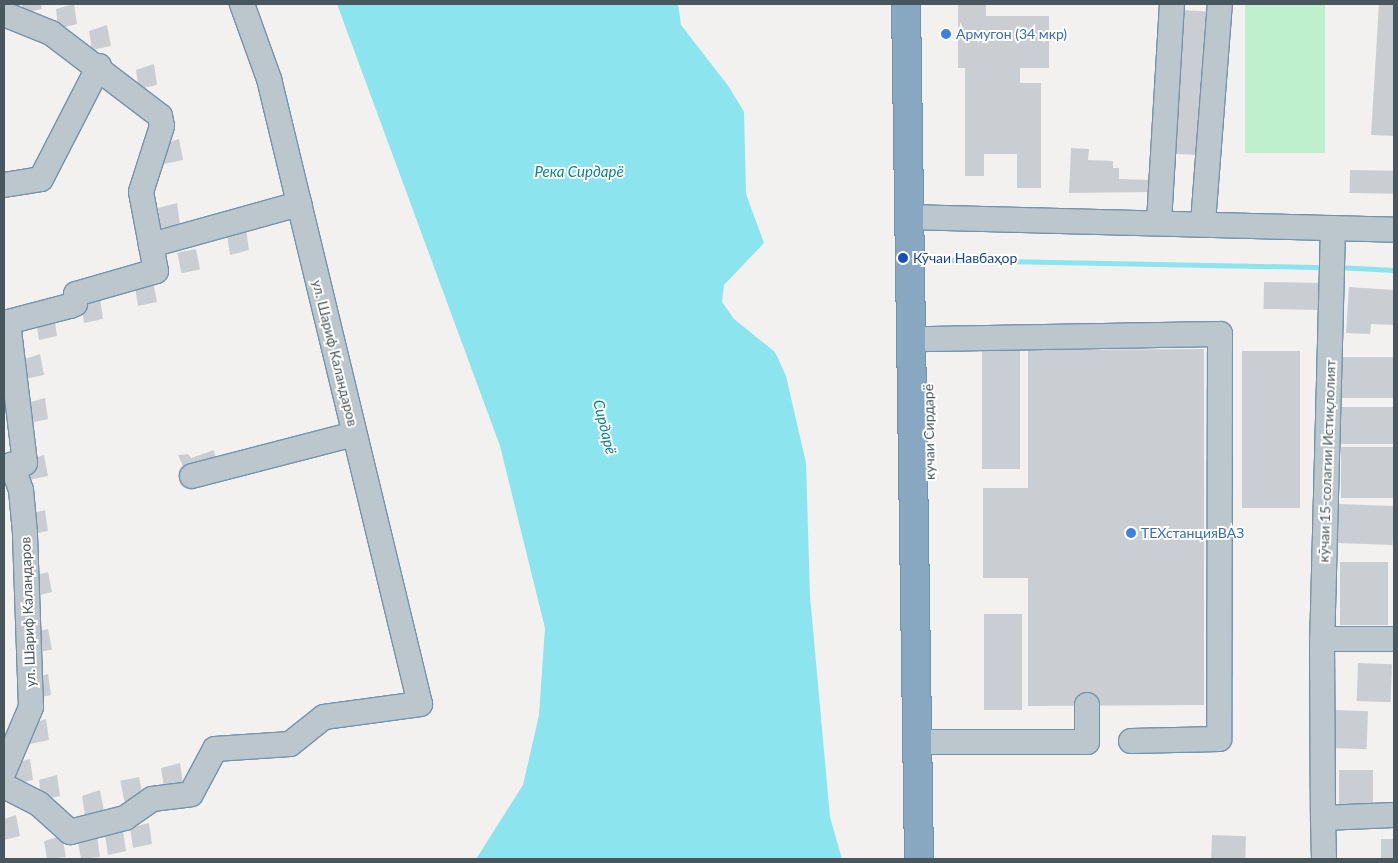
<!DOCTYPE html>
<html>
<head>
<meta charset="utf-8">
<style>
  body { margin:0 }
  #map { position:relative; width:1398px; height:863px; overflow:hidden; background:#f3f0f0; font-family:Lato,sans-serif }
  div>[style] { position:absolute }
  .green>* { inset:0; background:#bef0cd; transform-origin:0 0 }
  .water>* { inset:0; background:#8be4ee }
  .stream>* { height:5px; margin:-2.5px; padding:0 2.5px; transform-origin:2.5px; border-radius:2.5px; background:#8be4ee }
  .building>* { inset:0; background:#caced3; transform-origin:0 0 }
  .roads { filter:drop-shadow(1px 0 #7294ab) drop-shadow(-1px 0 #7294ab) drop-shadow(0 1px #7294ab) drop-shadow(0 -1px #7294ab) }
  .minor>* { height:24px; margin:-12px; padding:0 12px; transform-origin:12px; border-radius:12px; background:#bcc6cd }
  .highway>* { height:28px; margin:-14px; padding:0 14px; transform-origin:14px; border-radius:14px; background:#87a8c0 }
  .dots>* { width:14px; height:14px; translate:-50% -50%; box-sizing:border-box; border:2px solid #fff; border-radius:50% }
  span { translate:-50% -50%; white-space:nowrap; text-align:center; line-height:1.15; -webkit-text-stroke:4px #fff; paint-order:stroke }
  .shop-label { font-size:14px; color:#366cbe }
  .left { translate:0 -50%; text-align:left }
  .transit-label { font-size:14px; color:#164399 }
  .street-label { font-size:14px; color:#48565e }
  .water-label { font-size:15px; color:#0b828f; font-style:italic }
  .frame { position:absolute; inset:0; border:5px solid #48565e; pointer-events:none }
</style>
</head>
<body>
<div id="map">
  <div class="green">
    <div style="left:1245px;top:4px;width:80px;height:149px"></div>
  </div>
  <div class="water">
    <div style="clip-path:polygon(337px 4px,678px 4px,681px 25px,729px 87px,744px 112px,746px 194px,764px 243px,724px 285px,722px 302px,734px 319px,775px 352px,786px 376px,806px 463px,810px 596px,830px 817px,842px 859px,476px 859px,523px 785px,539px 715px,545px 628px,500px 446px)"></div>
  </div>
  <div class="stream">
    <div style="left:952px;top:260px;width:374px;rotate:1.1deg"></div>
    <div style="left:1337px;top:267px;width:57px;rotate:3deg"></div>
  </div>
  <div class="building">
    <div style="clip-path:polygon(22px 4px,41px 4px,42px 9px,23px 13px)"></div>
    <div style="clip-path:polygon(74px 4px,77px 24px,58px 29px,56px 9px)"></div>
    <div style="clip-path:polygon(958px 4px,986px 4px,986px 16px,1049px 16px,1049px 68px,1020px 68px,1020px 83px,1041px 83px,1041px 188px,1017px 188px,1017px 154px,984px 154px,984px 176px,965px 176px,965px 68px,958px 68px)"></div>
    <div style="clip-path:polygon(1379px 4px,1394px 4px,1394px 136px,1371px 135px)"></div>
    <div style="left:1180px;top:10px;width:33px;height:144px;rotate:3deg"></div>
    <div style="clip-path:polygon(107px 25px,111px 46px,92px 50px,89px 31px)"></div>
    <div style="clip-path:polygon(154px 64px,157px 85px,139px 89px,136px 70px)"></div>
    <div style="clip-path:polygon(179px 139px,183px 160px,164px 164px,161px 145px)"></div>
    <div style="clip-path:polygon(1071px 148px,1089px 149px,1088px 160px,1113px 161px,1113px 168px,1119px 168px,1119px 179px,1152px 180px,1152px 192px,1069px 193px)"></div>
    <div style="left:1350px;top:170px;width:44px;height:23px;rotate:1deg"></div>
    <div style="clip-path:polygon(177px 203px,180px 224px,161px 228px,158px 208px)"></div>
    <div style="clip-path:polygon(246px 229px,249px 250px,230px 255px,227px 235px)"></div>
    <div style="left:196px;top:249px;width:21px;height:19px;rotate:79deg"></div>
    <div style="clip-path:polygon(153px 281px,157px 302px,138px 306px,135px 287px)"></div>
    <div style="left:1264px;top:282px;width:58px;height:27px;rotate:1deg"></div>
    <div style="clip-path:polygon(1349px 287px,1394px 290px,1394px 325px,1371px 324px,1370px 334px,1346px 333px)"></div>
    <div style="clip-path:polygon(100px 298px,103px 319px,84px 323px,81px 303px)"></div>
    <div style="clip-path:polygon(54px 315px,57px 336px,39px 340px,36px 320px)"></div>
    <div style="left:982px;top:349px;width:38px;height:120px"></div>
    <div style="clip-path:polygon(1204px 349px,1204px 705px,1028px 706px,1028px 578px,983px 578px,983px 488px,1028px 488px,1028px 350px)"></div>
    <div style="left:1242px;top:351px;width:58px;height:157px"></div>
    <div style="clip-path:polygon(40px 354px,44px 375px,25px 379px,22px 360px)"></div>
    <div style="left:1394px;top:357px;width:41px;height:56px;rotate:90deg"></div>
    <div style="clip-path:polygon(45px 398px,48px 419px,30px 423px,27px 403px)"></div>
    <div style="left:1394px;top:407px;width:37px;height:55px;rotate:90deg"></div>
    <div style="left:1394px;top:447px;width:51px;height:53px;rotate:90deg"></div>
    <div style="clip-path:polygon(214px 450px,216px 461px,185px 471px,178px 455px,188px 454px,191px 458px)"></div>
    <div style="clip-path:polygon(44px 455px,48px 476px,29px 480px,26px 461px)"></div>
    <div style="left:1339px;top:504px;width:55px;height:39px;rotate:2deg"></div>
    <div style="clip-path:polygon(45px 510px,48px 531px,29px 535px,26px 515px)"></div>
    <div style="left:1340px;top:562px;width:48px;height:63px"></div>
    <div style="clip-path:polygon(48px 572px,52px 592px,33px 597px,30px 577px)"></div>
    <div style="left:1022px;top:614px;width:96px;height:38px;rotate:90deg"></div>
    <div style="left:48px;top:629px;width:21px;height:19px;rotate:79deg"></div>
    <div style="left:1358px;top:663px;width:34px;height:38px;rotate:2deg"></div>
    <div style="clip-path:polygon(48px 674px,51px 695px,32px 699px,29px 679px)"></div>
    <div style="left:1334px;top:710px;width:34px;height:38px;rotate:2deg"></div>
    <div style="clip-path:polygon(46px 719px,49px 740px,30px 744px,28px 725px)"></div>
    <div style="clip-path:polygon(30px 759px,33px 780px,15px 784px,12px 764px)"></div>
    <div style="clip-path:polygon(180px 763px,183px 784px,164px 788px,161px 768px)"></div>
    <div style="left:1339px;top:770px;width:34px;height:38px"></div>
    <div style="clip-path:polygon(57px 775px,60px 796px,41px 800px,39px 780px)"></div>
    <div style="left:139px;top:777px;width:21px;height:19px;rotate:79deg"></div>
    <div style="clip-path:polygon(100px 790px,104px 811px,85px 816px,82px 796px)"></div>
    <div style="clip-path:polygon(16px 815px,20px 836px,4px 840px,4px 819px)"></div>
    <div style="clip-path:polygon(149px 823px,152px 844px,133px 848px,130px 828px)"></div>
    <div style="clip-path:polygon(123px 830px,126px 851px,108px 855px,105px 835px)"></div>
    <div style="left:1212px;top:835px;width:34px;height:24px;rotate:2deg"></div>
    <div style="clip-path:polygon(62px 836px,66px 857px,47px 859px,44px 841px)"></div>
    <div style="clip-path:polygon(97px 836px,100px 857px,81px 859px,78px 842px)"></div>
    <div style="left:1381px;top:839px;width:13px;height:20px"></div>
  </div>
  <div class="roads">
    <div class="minor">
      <div style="left:4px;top:14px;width:51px;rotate:22deg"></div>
      <div style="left:51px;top:33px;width:137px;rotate:37.3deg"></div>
      <div style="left:160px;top:116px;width:10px;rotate:79deg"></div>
      <div style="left:162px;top:126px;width:69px;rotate:107.7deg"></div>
      <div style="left:141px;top:192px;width:54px;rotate:79.3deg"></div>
      <div style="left:151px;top:245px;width:154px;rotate:-15.5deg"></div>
      <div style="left:4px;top:185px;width:37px;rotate:-9deg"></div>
      <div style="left:41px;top:179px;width:127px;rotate:-62.8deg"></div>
      <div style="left:909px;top:217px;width:485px;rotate:1.5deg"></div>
      <div style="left:1159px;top:222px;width:218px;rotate:-86.6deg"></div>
      <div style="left:1203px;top:223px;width:220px;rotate:-85.6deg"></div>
      <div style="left:1333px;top:228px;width:411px;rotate:91.5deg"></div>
      <div style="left:1322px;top:639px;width:72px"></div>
      <div style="left:927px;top:339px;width:293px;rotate:-1deg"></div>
      <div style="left:1220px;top:334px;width:405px;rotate:90.1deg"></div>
      <div style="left:1219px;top:739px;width:88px;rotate:178.7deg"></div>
      <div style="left:192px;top:476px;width:167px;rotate:-14.5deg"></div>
      <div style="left:1322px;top:639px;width:179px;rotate:89.7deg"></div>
      <div style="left:1323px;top:818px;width:71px;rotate:-2.4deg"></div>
      <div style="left:931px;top:742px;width:156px"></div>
      <div style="left:1087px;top:742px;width:37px;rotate:-90deg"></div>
      <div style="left:4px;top:771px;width:69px;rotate:-67.1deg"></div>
      <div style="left:31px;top:707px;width:174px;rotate:-92deg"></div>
      <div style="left:25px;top:533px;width:43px;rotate:-95.3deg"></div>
      <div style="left:21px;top:490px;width:27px;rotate:-110deg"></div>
      <div style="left:12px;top:465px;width:13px;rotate:-9deg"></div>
      <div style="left:25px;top:463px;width:142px;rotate:-96.9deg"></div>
      <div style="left:8px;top:322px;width:64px;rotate:-14.5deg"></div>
      <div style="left:70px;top:306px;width:5px;rotate:-22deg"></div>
      <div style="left:75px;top:304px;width:10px;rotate:-84deg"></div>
      <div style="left:76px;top:294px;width:83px;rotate:-16deg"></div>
      <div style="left:156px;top:271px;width:26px;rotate:-101deg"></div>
      <div style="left:4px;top:786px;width:39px;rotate:27deg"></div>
      <div style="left:39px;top:804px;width:42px;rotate:42.1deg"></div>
      <div style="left:70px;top:832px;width:57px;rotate:-14.3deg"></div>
      <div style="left:125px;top:818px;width:33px;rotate:-35deg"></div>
      <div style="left:152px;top:799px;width:39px;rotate:-7deg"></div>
      <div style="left:191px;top:794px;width:51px;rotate:-61.9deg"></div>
      <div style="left:215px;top:749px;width:75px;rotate:-3.8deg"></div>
      <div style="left:290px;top:744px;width:43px;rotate:-38.5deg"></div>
      <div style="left:324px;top:717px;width:97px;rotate:-7.7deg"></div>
      <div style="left:420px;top:704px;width:643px;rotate:-103.58deg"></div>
      <div style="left:269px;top:79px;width:80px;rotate:-109.8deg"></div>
      <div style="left:1323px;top:818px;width:41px;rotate:88.6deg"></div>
    </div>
    <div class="highway">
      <div style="left:906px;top:4px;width:855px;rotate:89.13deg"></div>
    </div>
  </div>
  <div class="dots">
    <div style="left:946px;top:34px;background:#3f7fe0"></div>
    <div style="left:903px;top:258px;background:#1a4fb4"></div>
    <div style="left:1131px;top:533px;background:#3f7fe0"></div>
  </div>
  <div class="shop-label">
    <span class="left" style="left:956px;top:34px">Армугон (34 мкр)</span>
    <span class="left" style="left:1141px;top:533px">ТЕХстанцияВАЗ</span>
  </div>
  <div class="transit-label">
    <span class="left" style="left:913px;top:258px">Кӯчаи Навбаҳор</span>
  </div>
  <div class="street-label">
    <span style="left:335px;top:353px;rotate:76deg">ул. Шариф Каландаров</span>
    <span style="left:929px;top:432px;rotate:-91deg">кучаи Сирдарё</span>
    <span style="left:1327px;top:461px;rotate:-88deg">кӯчаи 15-солагии Истиқлолият</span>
    <span style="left:28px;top:612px;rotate:-92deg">ул. Шариф Каландаров</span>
  </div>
  <div class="water-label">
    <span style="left:579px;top:172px">Река Сирдарё</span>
    <span style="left:605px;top:427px;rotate:76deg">Сирдарё</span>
  </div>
  <div class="frame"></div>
</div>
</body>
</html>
